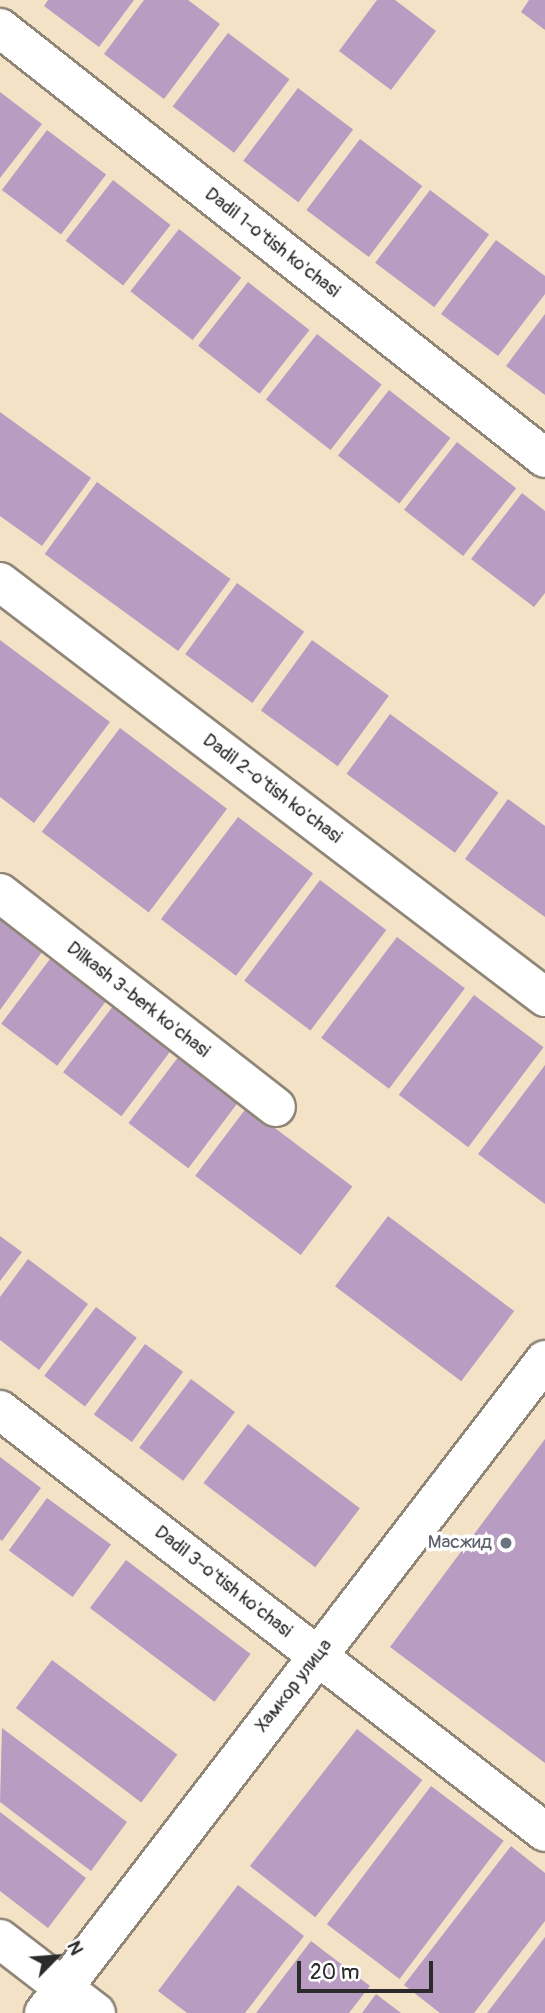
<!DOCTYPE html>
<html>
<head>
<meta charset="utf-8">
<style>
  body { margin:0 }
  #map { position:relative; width:545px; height:2013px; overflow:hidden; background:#f3e2c6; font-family:Pangolin,sans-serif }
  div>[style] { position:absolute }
  .building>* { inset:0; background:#b99cc1; transform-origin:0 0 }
  .roads { filter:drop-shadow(2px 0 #8f8678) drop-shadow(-2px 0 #8f8678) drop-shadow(0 2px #8f8678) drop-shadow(0 -2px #8f8678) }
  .street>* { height:38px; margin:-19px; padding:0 19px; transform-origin:19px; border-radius:19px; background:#fff }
  .dots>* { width:19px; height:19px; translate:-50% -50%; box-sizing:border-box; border:4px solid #fff; border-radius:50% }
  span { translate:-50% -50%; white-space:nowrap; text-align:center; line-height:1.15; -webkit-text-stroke:7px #fff; paint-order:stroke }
  .street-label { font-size:19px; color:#2b2b2b }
  .worship-label { font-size:19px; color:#5b616d }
  .right { translate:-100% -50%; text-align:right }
  .north { position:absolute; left:21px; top:1922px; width:70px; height:70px; -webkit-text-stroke:5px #fff; paint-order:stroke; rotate:65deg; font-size:19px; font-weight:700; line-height:28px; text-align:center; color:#2b2b2b }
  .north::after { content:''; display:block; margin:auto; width:24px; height:32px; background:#2b2b2b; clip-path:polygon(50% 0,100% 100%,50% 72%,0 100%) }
  .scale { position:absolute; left:297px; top:1961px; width:136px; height:32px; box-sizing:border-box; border:4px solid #2b2b2b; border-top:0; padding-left:9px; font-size:21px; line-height:24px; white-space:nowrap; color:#2b2b2b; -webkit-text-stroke:5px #fff; paint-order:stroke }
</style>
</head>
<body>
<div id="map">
  <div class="building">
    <div style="clip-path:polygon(48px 0,134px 0,99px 47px,44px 6px)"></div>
    <div style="clip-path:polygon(144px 0,188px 0,220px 24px,164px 99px,104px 54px)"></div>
    <div style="clip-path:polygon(377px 0,395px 0,436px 31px,391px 90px,339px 51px)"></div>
    <div style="clip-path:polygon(529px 0,545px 0,545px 30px,521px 12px)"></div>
    <div style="left:228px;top:33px;width:77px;height:92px;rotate:37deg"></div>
    <div style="left:298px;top:88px;width:69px;height:91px;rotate:37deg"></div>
    <div style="clip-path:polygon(0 92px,42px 124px,0 178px)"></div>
    <div style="left:47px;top:130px;width:74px;height:75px;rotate:37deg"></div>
    <div style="left:360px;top:139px;width:78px;height:89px;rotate:37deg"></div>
    <div style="left:113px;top:180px;width:73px;height:77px;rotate:38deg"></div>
    <div style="left:430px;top:190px;width:74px;height:91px;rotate:37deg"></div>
    <div style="left:179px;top:229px;width:79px;height:79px;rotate:38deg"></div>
    <div style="clip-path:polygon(496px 240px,545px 276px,545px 294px,498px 356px,441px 314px)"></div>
    <div style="left:248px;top:282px;width:78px;height:81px;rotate:38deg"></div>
    <div style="clip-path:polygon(545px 314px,545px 395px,506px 366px)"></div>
    <div style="left:317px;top:334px;width:82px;height:83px;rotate:38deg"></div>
    <div style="left:389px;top:390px;width:78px;height:83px;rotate:38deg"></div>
    <div style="clip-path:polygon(0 412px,91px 478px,42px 546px,0 516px)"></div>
    <div style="left:457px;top:442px;width:75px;height:86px;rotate:38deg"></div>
    <div style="left:97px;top:482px;width:165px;height:89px;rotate:36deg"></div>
    <div style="clip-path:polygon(522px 493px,545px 511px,545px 593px,534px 607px,471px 559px)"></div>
    <div style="left:237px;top:583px;width:83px;height:88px;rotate:36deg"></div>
    <div style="clip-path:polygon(0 640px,110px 722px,34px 823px,0 797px)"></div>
    <div style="left:312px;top:640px;width:95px;height:87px;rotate:36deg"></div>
    <div style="left:390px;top:714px;width:134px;height:74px;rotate:36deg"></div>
    <div style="left:120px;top:728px;width:134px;height:130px;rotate:37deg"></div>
    <div style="clip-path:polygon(508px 799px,545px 826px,545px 917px,465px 859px)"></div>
    <div style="left:238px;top:817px;width:94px;height:128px;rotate:37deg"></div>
    <div style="left:320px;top:880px;width:83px;height:126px;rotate:37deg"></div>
    <div style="clip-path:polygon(0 920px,42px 952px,0 1010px)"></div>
    <div style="left:397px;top:937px;width:85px;height:126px;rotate:37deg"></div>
    <div style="left:50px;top:959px;width:70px;height:81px;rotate:37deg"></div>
    <div style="left:474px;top:995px;width:87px;height:125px;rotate:37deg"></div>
    <div style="left:113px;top:1006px;width:73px;height:83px;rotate:37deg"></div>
    <div style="left:179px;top:1056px;width:75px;height:84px;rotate:37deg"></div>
    <div style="clip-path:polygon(545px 1065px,545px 1204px,478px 1154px)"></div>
    <div style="left:247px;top:1107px;width:132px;height:86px;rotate:37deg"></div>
    <div style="left:388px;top:1216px;width:158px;height:88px;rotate:37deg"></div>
    <div style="clip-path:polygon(0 1236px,22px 1252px,0 1281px)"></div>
    <div style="clip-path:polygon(28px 1259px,88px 1304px,39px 1370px,0 1340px,0 1297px)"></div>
    <div style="left:96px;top:1307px;width:51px;height:86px;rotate:37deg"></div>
    <div style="left:145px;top:1344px;width:47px;height:87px;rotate:36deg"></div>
    <div style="left:191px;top:1379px;width:55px;height:86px;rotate:37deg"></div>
    <div style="left:248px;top:1424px;width:140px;height:74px;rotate:37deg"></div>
    <div style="clip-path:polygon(545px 1439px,545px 1763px,390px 1647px)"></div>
    <div style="clip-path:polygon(0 1457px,41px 1488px,2px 1541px,0 1539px)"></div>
    <div style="left:47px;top:1498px;width:79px;height:65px;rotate:36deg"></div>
    <div style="left:126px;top:1560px;width:156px;height:60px;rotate:37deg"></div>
    <div style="left:52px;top:1660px;width:157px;height:60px;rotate:37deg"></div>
    <div style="clip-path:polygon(2px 1728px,127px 1822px,91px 1871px,0 1802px)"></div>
    <div style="left:357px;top:1729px;width:83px;height:174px;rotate:38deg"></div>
    <div style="left:431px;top:1786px;width:91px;height:173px;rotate:37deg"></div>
    <div style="clip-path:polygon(0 1812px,86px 1878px,48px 1928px,0 1891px)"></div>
    <div style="clip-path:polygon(511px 1846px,545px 1873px,545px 1921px,474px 2013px,440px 2013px,404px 1985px)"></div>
    <div style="clip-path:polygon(238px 1885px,304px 1936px,245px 2013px,187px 2013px,158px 1991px)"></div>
    <div style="clip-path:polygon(545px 1937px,545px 2013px,487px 2013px)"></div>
    <div style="clip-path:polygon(311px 1941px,370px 1986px,349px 2013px,256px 2013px)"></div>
    <div style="clip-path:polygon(376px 1994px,401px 2013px,362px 2013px)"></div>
  </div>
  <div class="roads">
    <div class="street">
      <div style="left:0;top:28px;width:694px;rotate:38.27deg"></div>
      <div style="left:0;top:582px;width:685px;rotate:37.29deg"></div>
      <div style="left:0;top:893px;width:349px;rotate:37.8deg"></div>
      <div style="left:0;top:1410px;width:689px;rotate:37.75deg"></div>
      <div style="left:0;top:1939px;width:121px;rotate:37.6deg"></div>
      <div style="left:44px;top:2013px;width:823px;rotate:-52.5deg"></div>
    </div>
  </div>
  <div class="dots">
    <div style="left:506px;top:1543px;background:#6b7280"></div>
  </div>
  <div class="street-label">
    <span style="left:272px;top:243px;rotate:38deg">Dadil 1-o'tish ko'chasi</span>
    <span style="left:272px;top:789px;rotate:37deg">Dadil 2-o'tish ko'chasi</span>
    <span style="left:138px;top:1000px;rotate:38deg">Dilkash 3-berk ko'chasi</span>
    <span style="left:223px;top:1582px;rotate:38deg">Dadil 3-o'tish ko'chasi</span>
    <span style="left:294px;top:1686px;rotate:-52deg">Хамкор улица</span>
  </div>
  <div class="worship-label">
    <span class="right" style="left:492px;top:1543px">Масжид</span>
  </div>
  <div class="north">N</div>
  <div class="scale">20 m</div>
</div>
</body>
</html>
